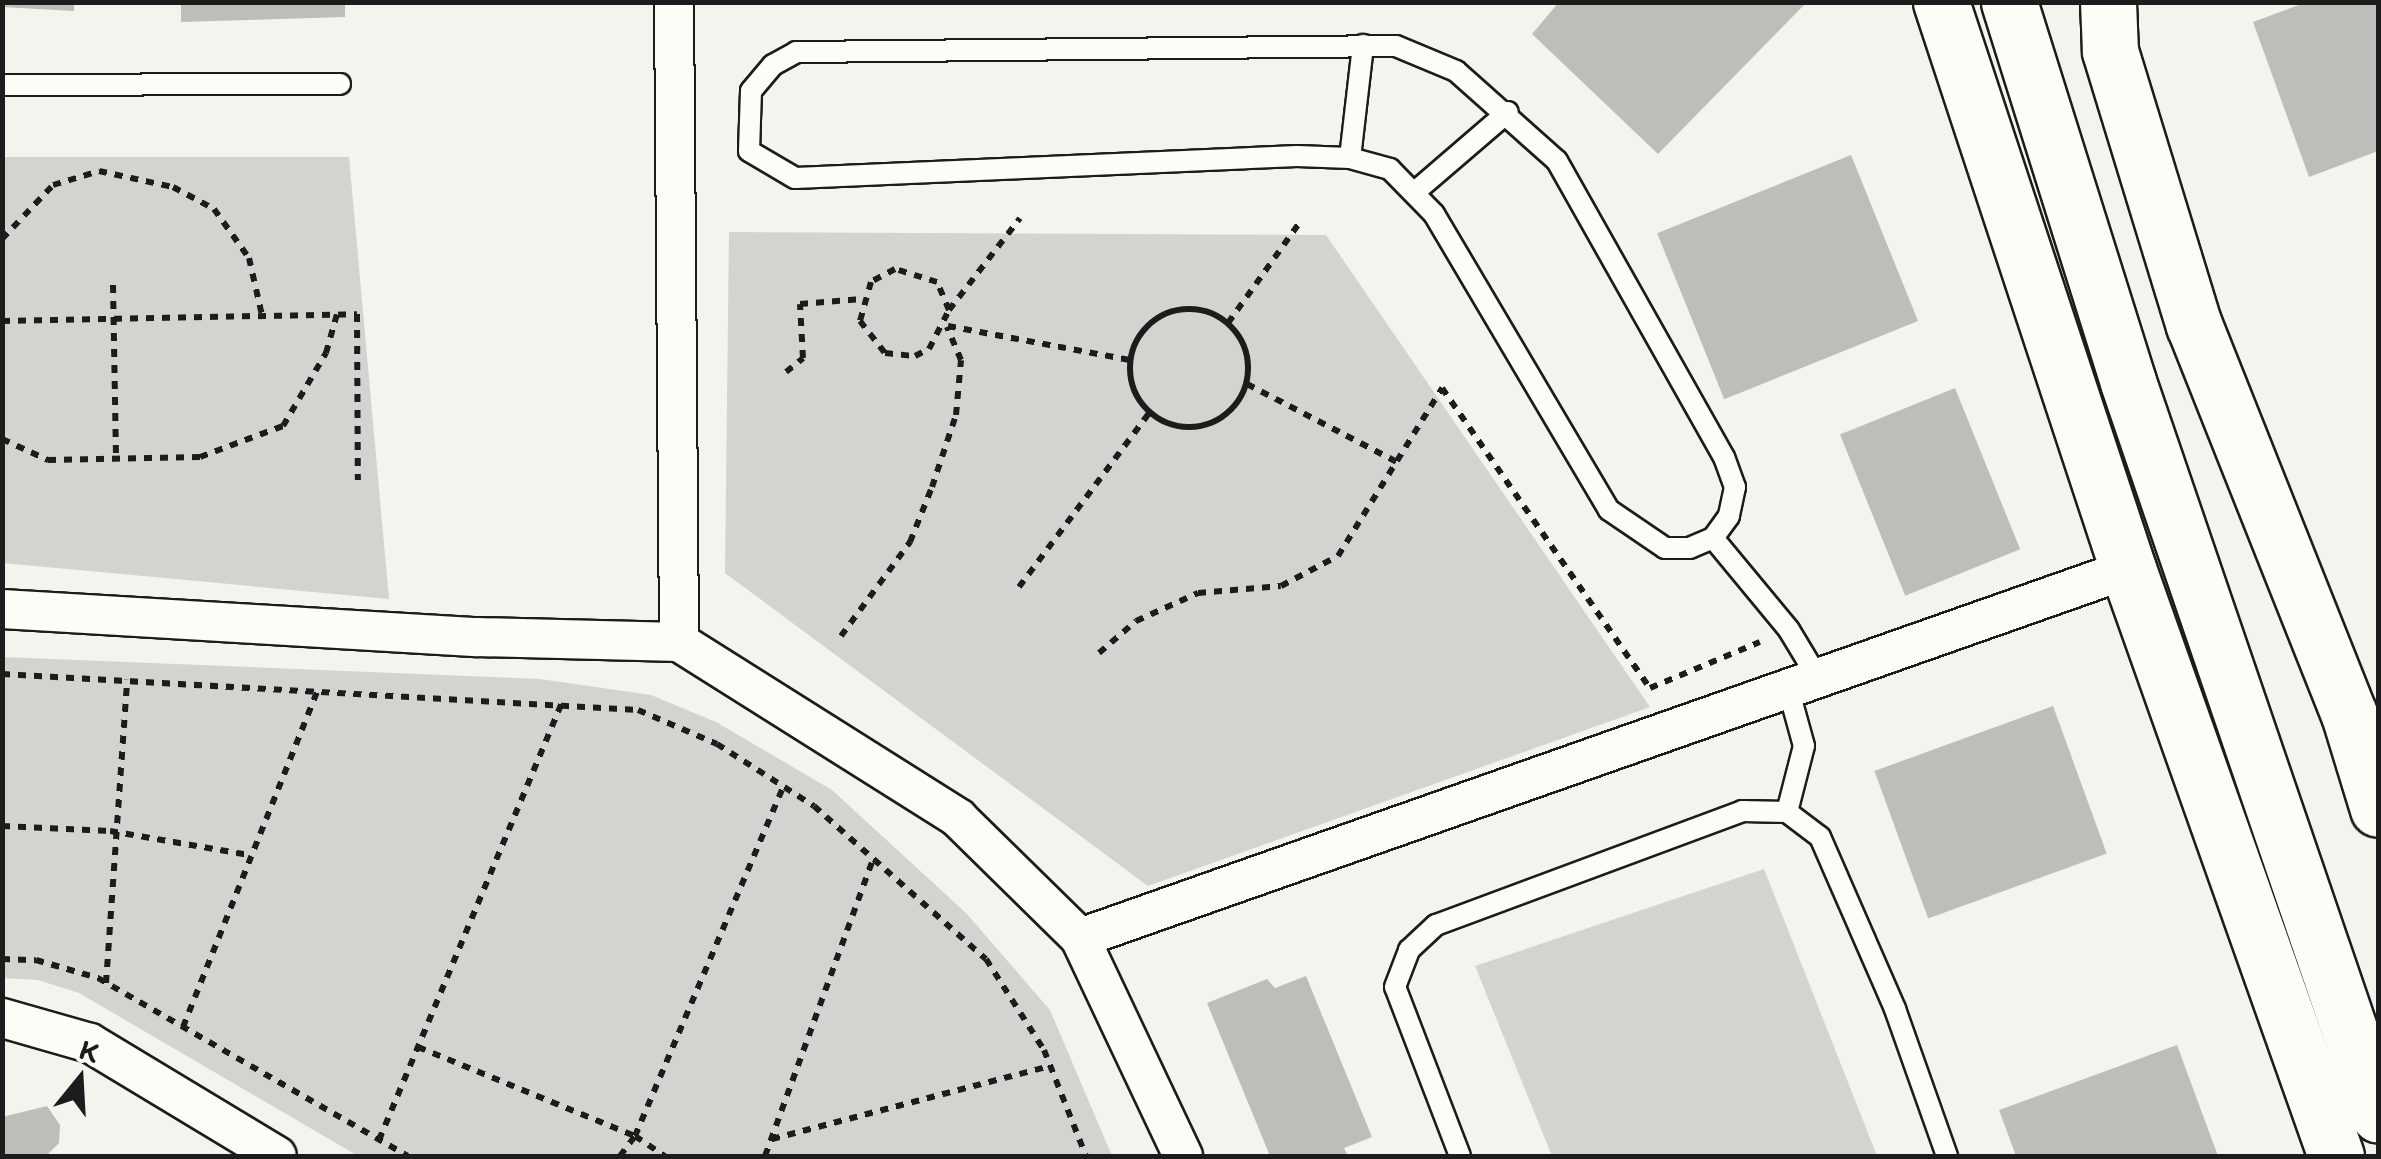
<!DOCTYPE html>
<html>
<head>
<meta charset="utf-8">
<style>
  body { margin:0 }
  #map { position:relative; width:2381px; height:1159px; overflow:hidden; background:#f4f3ee; font-family:Itim,sans-serif }
  div>[style] { position:absolute }
  .green>* { inset:0; background:#d4d3cf }
  .building>* { inset:0; background:#bebdba; transform-origin:0 0 }
  .path>* { height:6px; margin-top:-3px; transform-origin:0; background:repeating-linear-gradient(90deg,#1c1c1c 0 8px,transparent 0 16px) }
  .path>.ring { margin:-3px; padding:0; box-sizing:content-box; background:none; border:6px solid #1c1c1c; border-radius:50% }
  .roads { filter:drop-shadow(2px 0 #1c1c1c) drop-shadow(-2px 0 #1c1c1c) drop-shadow(0 2px #1c1c1c) drop-shadow(0 -2px #1c1c1c) }
  .service>* { height:20px; margin:-10px; padding:0 10px; transform-origin:10px; border-radius:10px; background:#fdfcf7 }
  .minor>* { height:38px; margin:-19px; padding:0 19px; transform-origin:19px; border-radius:19px; background:#fdfcf7 }
  .trunk>* { height:55px; margin:-27.5px; padding:0 27.5px; transform-origin:27.5px; border-radius:27.5px; background:#fdfcf7 }
  span { translate:-50% -50%; white-space:nowrap; text-align:center; line-height:1.15; -webkit-text-stroke:8px #fdfcf7; paint-order:stroke }
  .frame { position:absolute; inset:0; border:5px solid #1c1c1c; pointer-events:none }
  .north { position:absolute; left:30px; top:1029px; width:100px; height:100px; -webkit-text-stroke:8px #fdfcf7; paint-order:stroke; rotate:18deg; font-size:28px; font-weight:700; line-height:40px; text-align:center; color:#1c1c1c }
  .north::after { content:''; display:block; margin:auto; width:35px; height:45px; background:#1c1c1c; clip-path:polygon(50% 0,100% 100%,50% 72%,0 100%) }
</style>
</head>
<body>
<div id="map">
  <div class="green">
    <div style="clip-path:polygon(2px 157px,349px 157px,389px 599px,3px 563px)"></div>
    <div style="clip-path:polygon(729px 232px,1326px 235px,1650px 707px,1148px 886px,725px 573px)"></div>
    <div style="clip-path:polygon(3px 657px,540px 679px,651px 695px,716px 722px,832px 790px,966px 913px,1050px 1010px,1112px 1156px,358px 1156px,79px 993px,38px 980px,3px 978px)"></div>
    <div style="clip-path:polygon(1764px 869px,1877px 1156px,1552px 1156px,1475px 966px)"></div>
  </div>
  <div class="building">
    <div style="clip-path:polygon(2px 2px,74px 2px,74px 11px,2px 7px)"></div>
    <div style="clip-path:polygon(181px 2px,345px 2px,345px 17px,181px 22px)"></div>
    <div style="clip-path:polygon(1559px 2px,1807px 2px,1658px 154px,1532px 34px)"></div>
    <div style="clip-path:polygon(2307px 2px,2378px 2px,2378px 151px,2309px 177px,2253px 22px)"></div>
    <div style="left:1851px;top:155px;width:179px;height:209px;rotate:68deg"></div>
    <div style="left:1955px;top:388px;width:174px;height:124px;rotate:68deg"></div>
    <div style="left:2053px;top:706px;width:157px;height:190px;rotate:70deg"></div>
    <div style="clip-path:polygon(1306px 976px,1372px 1137px,1344px 1148px,1348px 1156px,1270px 1156px,1207px 1003px,1267px 979px,1275px 988px)"></div>
    <div style="clip-path:polygon(2177px 1045px,2218px 1156px,2016px 1156px,1999px 1110px)"></div>
    <div style="clip-path:polygon(47px 1106px,60px 1125px,59px 1143px,46px 1156px,2px 1156px,2px 1117px)"></div>
  </div>
  <div class="path">
    <div style="left:2px;top:239px;width:74px;rotate:-46.6deg"></div>
    <div style="left:53px;top:185px;width:48px;rotate:-16.9deg"></div>
    <div style="left:99px;top:171px;width:76px;rotate:12.2deg"></div>
    <div style="left:173px;top:187px;width:47px;rotate:28.2deg"></div>
    <div style="left:214px;top:209px;width:60px;rotate:54.5deg"></div>
    <div style="left:249px;top:258px;width:58px;rotate:77.2deg"></div>
    <div style="left:113px;top:285px;width:172px;rotate:89deg"></div>
    <div class="ring" style="left:1130px;top:309px;width:112px;height:112px"></div>
    <div style="left:949px;top:310px;width:30px;rotate:-113deg"></div>
    <div style="left:937px;top:282px;width:44px;rotate:-162.8deg"></div>
    <div style="left:895px;top:269px;width:27px;rotate:152deg"></div>
    <div style="left:871px;top:282px;width:41px;rotate:105.8deg"></div>
    <div style="left:860px;top:321px;width:41px;rotate:52deg"></div>
    <div style="left:885px;top:353px;width:30px;rotate:6deg"></div>
    <div style="left:915px;top:356px;width:16px;rotate:-27deg"></div>
    <div style="left:929px;top:349px;width:44px;rotate:-62.9deg"></div>
    <div style="left:949px;top:310px;width:116px;rotate:-52.3deg"></div>
    <div style="left:2px;top:321px;width:355px;rotate:-1.1deg"></div>
    <div style="left:357px;top:314px;width:166px;rotate:89.7deg"></div>
    <div style="left:1228px;top:323px;width:124px;rotate:-54.5deg"></div>
    <div style="left:948px;top:326px;width:185px;rotate:10.6deg"></div>
    <div style="left:786px;top:372px;width:22px;rotate:-39deg"></div>
    <div style="left:803px;top:358px;width:54px;rotate:-93.2deg"></div>
    <div style="left:800px;top:304px;width:62px;rotate:-4.6deg"></div>
    <div style="left:1247px;top:384px;width:169px;rotate:27.5deg"></div>
    <div style="left:2px;top:439px;width:51px;rotate:24.5deg"></div>
    <div style="left:48px;top:460px;width:152px;rotate:-1.1deg"></div>
    <div style="left:200px;top:457px;width:89px;rotate:-20.5deg"></div>
    <div style="left:283px;top:426px;width:85px;rotate:-59.5deg"></div>
    <div style="left:326px;top:353px;width:41px;rotate:-74.2deg"></div>
    <div style="left:1019px;top:587px;width:219px;rotate:-53.2deg"></div>
    <div style="left:841px;top:636px;width:117px;rotate:-53.7deg"></div>
    <div style="left:910px;top:542px;width:59px;rotate:-68.2deg"></div>
    <div style="left:932px;top:487px;width:76px;rotate:-71.6deg"></div>
    <div style="left:956px;top:415px;width:55px;rotate:-84.8deg"></div>
    <div style="left:961px;top:360px;width:36px;rotate:-113deg"></div>
    <div style="left:1099px;top:653px;width:49px;rotate:-40.9deg"></div>
    <div style="left:1136px;top:621px;width:68px;rotate:-24.3deg"></div>
    <div style="left:1198px;top:593px;width:83px;rotate:-4.8deg"></div>
    <div style="left:1281px;top:586px;width:64px;rotate:-27.8deg"></div>
    <div style="left:1338px;top:556px;width:198px;rotate:-58.2deg"></div>
    <div style="left:1442px;top:388px;width:365px;rotate:55.3deg"></div>
    <div style="left:1650px;top:688px;width:119px;rotate:-22.7deg"></div>
    <div style="left:2px;top:674px;width:637px;rotate:3.24deg"></div>
    <div style="left:638px;top:710px;width:86px;rotate:23.3deg"></div>
    <div style="left:717px;top:744px;width:115px;rotate:32.6deg"></div>
    <div style="left:814px;top:806px;width:230px;rotate:41.7deg"></div>
    <div style="left:986px;top:959px;width:108px;rotate:57.5deg"></div>
    <div style="left:1044px;top:1050px;width:114px;rotate:68.4deg"></div>
    <div style="left:2px;top:826px;width:108px;rotate:2.7deg"></div>
    <div style="left:110px;top:831px;width:141px;rotate:9.8deg"></div>
    <div style="left:2px;top:959px;width:34px;rotate:2deg"></div>
    <div style="left:36px;top:960px;width:65px;rotate:16.2deg"></div>
    <div style="left:98px;top:978px;width:357px;rotate:29.9deg"></div>
    <div style="left:106px;top:983px;width:304px;rotate:-86deg"></div>
    <div style="left:183px;top:1027px;width:363px;rotate:-68.2deg"></div>
    <div style="left:418px;top:1047px;width:235px;rotate:22.3deg"></div>
    <div style="left:635px;top:1136px;width:379px;rotate:-67deg"></div>
    <div style="left:772px;top:1139px;width:287px;rotate:-14.7deg"></div>
    <div style="left:379px;top:1140px;width:474px;rotate:-67.3deg"></div>
    <div style="left:620px;top:1156px;width:25px;rotate:-53deg"></div>
    <div style="left:635px;top:1136px;width:36px;rotate:34deg"></div>
    <div style="left:765px;top:1156px;width:319px;rotate:-70deg"></div>
  </div>
  <div class="roads">
    <div class="service">
      <div style="left:1396px;top:46px;width:65px;rotate:22.6deg"></div>
      <div style="left:1456px;top:71px;width:135px;rotate:41.7deg"></div>
      <div style="left:1557px;top:161px;width:340px;rotate:60.6deg"></div>
      <div style="left:1724px;top:457px;width:32px;rotate:70deg"></div>
      <div style="left:1735px;top:487px;width:30px;rotate:102deg"></div>
      <div style="left:1729px;top:516px;width:27px;rotate:126deg"></div>
      <div style="left:1713px;top:538px;width:25px;rotate:157deg"></div>
      <div style="left:1690px;top:548px;width:25px;rotate:180deg"></div>
      <div style="left:1665px;top:548px;width:68px;rotate:-145.8deg"></div>
      <div style="left:1609px;top:510px;width:344px;rotate:-120.6deg"></div>
      <div style="left:1434px;top:214px;width:63px;rotate:-134.4deg"></div>
      <div style="left:1390px;top:169px;width:41px;rotate:-164.6deg"></div>
      <div style="left:1350px;top:158px;width:53px;rotate:-177.8deg"></div>
      <div style="left:1297px;top:156px;width:502px;rotate:177.49deg"></div>
      <div style="left:795px;top:178px;width:53px;rotate:-149.6deg"></div>
      <div style="left:749px;top:151px;width:60px;rotate:-88.1deg"></div>
      <div style="left:751px;top:91px;width:34px;rotate:-50deg"></div>
      <div style="left:773px;top:65px;width:26px;rotate:-29deg"></div>
      <div style="left:796px;top:52px;width:600px;rotate:-0.57deg"></div>
      <div style="left:2px;top:85px;width:338px;rotate:-0.2deg"></div>
      <div style="left:1350px;top:158px;width:114px;rotate:-83.4deg"></div>
      <div style="left:1416px;top:191px;width:121px;rotate:-40.7deg"></div>
      <div style="left:1713px;top:538px;width:119px;rotate:50.4deg"></div>
      <div style="left:1789px;top:630px;width:56px;rotate:58.9deg"></div>
      <div style="left:1787px;top:812px;width:68px;rotate:-75.6deg"></div>
      <div style="left:1804px;top:746px;width:60px;rotate:-105.4deg"></div>
      <div style="left:1460px;top:1156px;width:181px;rotate:-111deg"></div>
      <div style="left:1395px;top:987px;width:40px;rotate:-69deg"></div>
      <div style="left:1409px;top:950px;width:37px;rotate:-43deg"></div>
      <div style="left:1436px;top:925px;width:327px;rotate:-20.4deg"></div>
      <div style="left:1742px;top:811px;width:45px;rotate:1.3deg"></div>
      <div style="left:1787px;top:812px;width:41px;rotate:37.1deg"></div>
      <div style="left:1820px;top:837px;width:188px;rotate:66.4deg"></div>
      <div style="left:1895px;top:1009px;width:156px;rotate:70.5deg"></div>
    </div>
    <div class="minor">
      <div style="left:674px;top:2px;width:640px;rotate:89.55deg"></div>
      <div style="left:2px;top:609px;width:476px;rotate:3.4deg"></div>
      <div style="left:477px;top:637px;width:202px;rotate:1.4deg"></div>
      <div style="left:679px;top:642px;width:330px;rotate:32.2deg"></div>
      <div style="left:958px;top:818px;width:171px;rotate:44.5deg"></div>
      <div style="left:1080px;top:938px;width:241px;rotate:64.7deg"></div>
      <div style="left:1080px;top:938px;width:1111px;rotate:-19.4deg"></div>
      <div style="left:2px;top:1018px;width:91px;rotate:15.9deg"></div>
      <div style="left:90px;top:1043px;width:218px;rotate:31.1deg"></div>
    </div>
    <div class="trunk">
      <div style="left:1941px;top:2px;width:597px;rotate:71.75deg"></div>
      <div style="left:2128px;top:569px;width:623px;rotate:70.49deg"></div>
      <div style="left:2009px;top:2px;width:398px;rotate:72.6deg"></div>
      <div style="left:2128px;top:382px;width:774px;rotate:71.14deg"></div>
      <div style="left:2108px;top:2px;width:49px;rotate:87.7deg"></div>
      <div style="left:2110px;top:51px;width:287px;rotate:73deg"></div>
      <div style="left:2194px;top:325px;width:419px;rotate:68.3deg"></div>
      <div style="left:2349px;top:714px;width:99px;rotate:73deg"></div>
    </div>
  </div>
  <div class="frame"></div>
  <div class="north">K</div>
</div>
</body>
</html>
